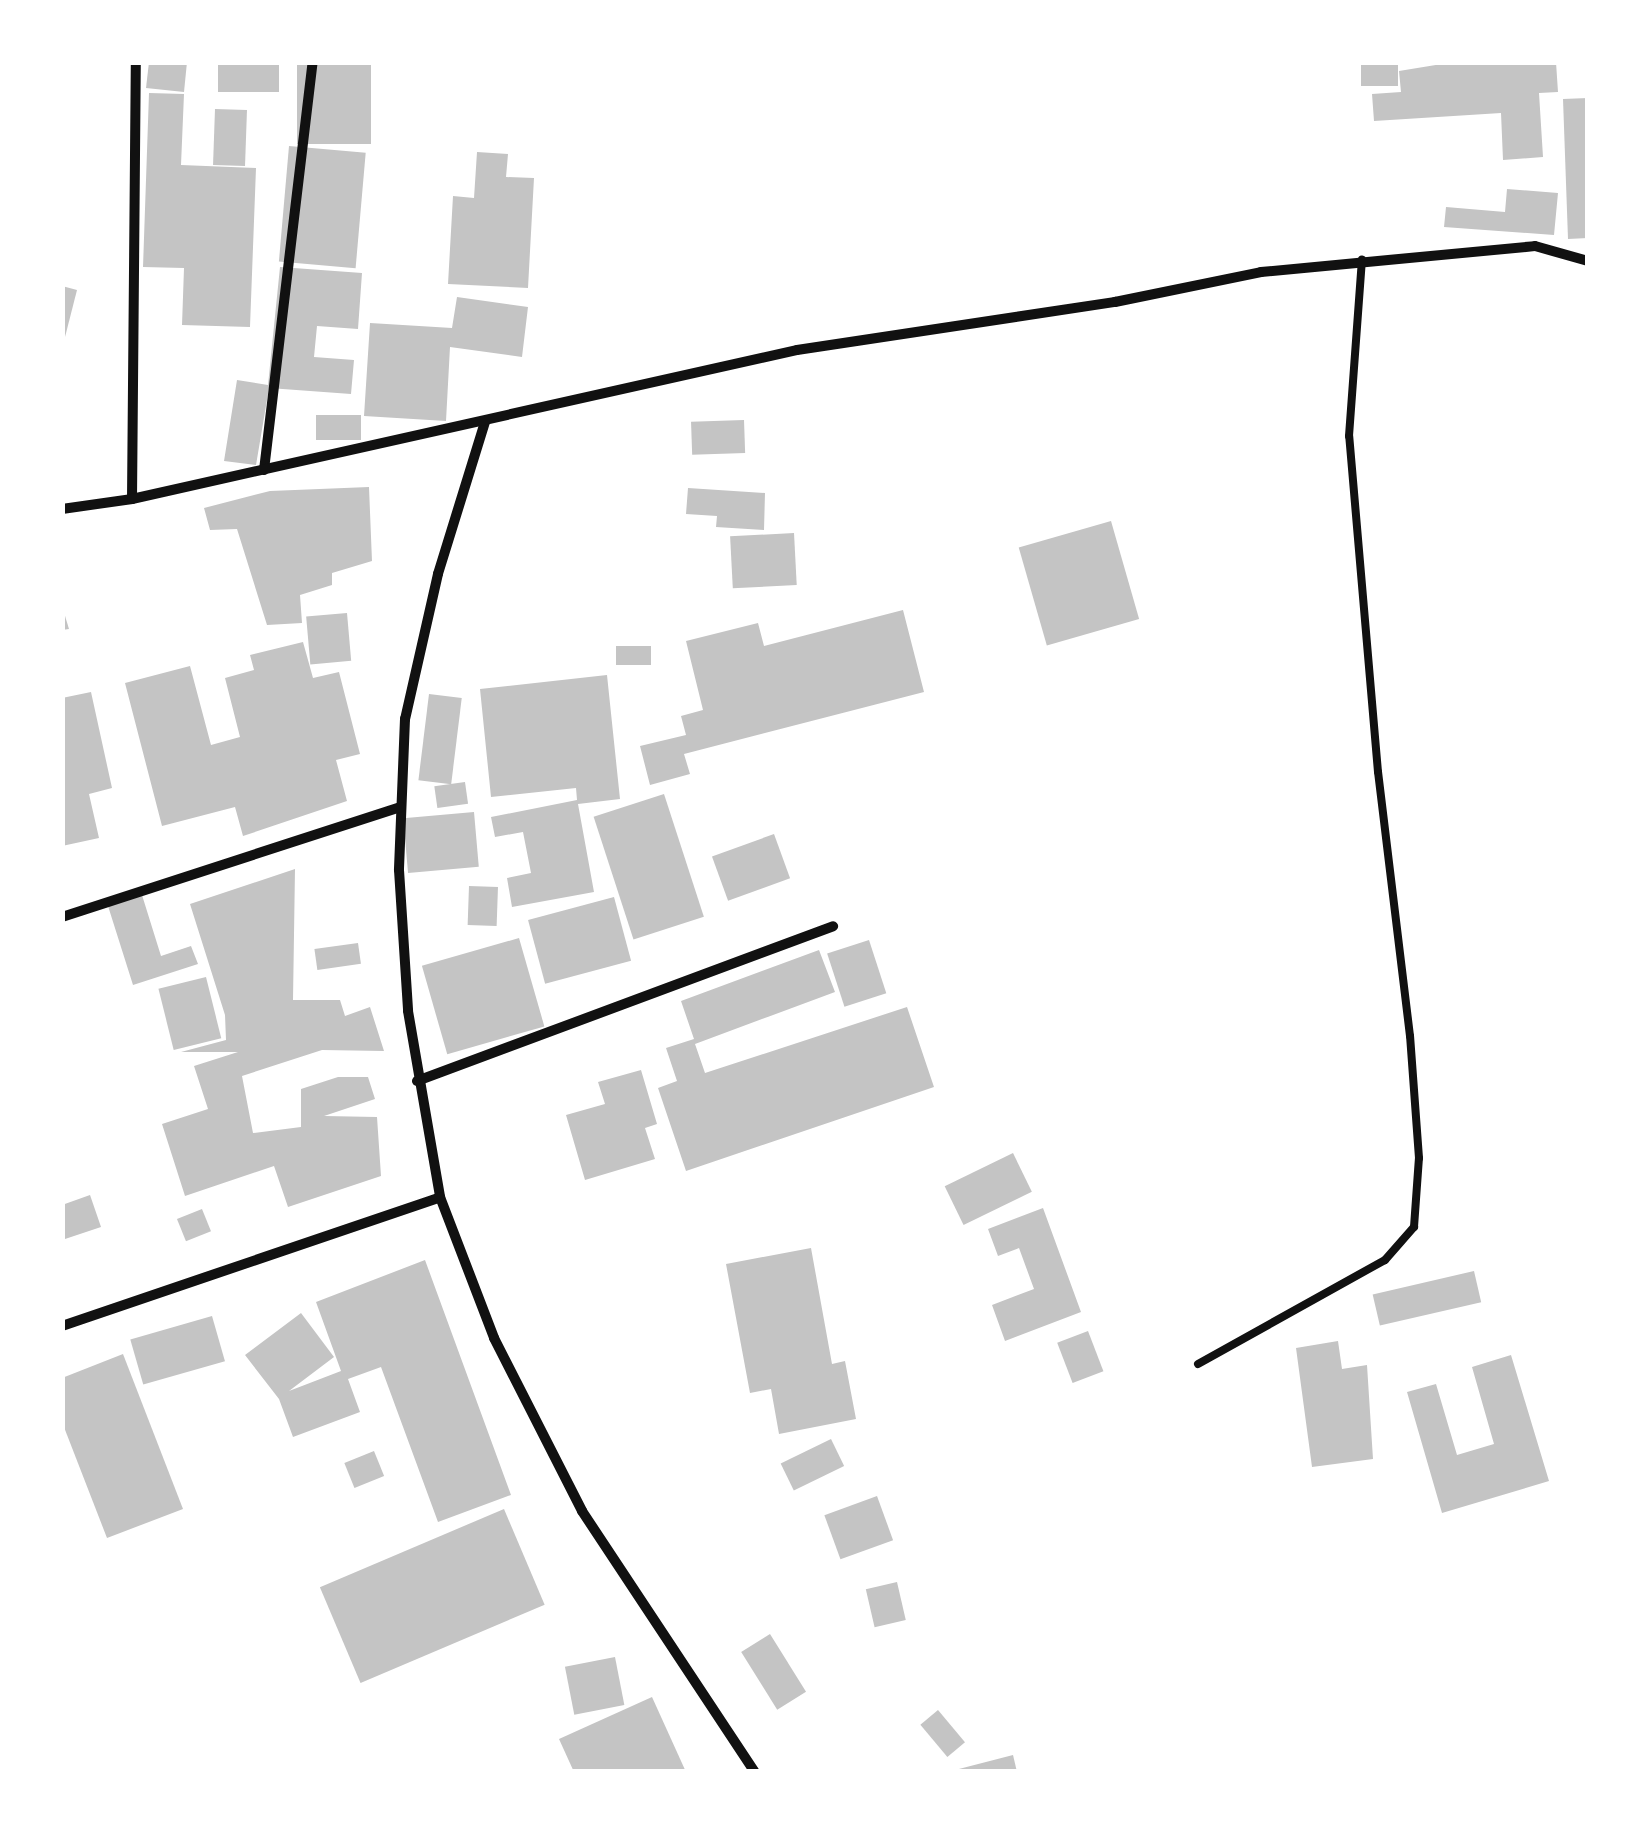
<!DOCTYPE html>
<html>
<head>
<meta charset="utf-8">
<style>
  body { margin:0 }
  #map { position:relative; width:1650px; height:1834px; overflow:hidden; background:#fff; font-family:"Times New Roman",serif }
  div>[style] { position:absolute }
  .building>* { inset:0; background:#c4c4c4; transform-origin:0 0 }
  .service>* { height:8px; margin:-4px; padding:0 4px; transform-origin:4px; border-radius:4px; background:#111 }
  .minor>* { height:10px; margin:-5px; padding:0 5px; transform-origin:5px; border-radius:5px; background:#111 }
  span { translate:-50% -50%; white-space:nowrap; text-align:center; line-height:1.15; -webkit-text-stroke:8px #fff; paint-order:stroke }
  .frame { position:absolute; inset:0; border:65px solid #fff; pointer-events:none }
</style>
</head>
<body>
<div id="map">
  <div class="building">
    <div style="clip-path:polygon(149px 62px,187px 62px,184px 92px,146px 88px)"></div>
    <div style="left:218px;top:62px;width:61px;height:30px"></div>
    <div style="left:297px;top:62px;width:74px;height:82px"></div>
    <div style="left:1361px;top:62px;width:37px;height:24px"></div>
    <div style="clip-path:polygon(1454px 62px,1556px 62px,1558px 92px,1539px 93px,1543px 157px,1503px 160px,1501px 113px,1374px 121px,1372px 94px,1401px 92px,1399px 71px)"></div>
    <div style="clip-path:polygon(149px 93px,184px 94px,181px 165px,256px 168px,250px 327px,182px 325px,184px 268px,143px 267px)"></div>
    <div style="clip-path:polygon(1588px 98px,1588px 238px,1568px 239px,1563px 99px)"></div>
    <div style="left:215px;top:109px;width:32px;height:56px;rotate:2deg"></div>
    <div style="left:289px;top:146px;width:77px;height:116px;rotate:5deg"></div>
    <div style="clip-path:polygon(477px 152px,508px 154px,506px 177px,534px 178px,528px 288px,448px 284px,453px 196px,474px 198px)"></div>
    <div style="clip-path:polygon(1507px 189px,1558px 193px,1554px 235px,1444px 227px,1446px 207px,1505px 212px)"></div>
    <div style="clip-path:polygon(280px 267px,362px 273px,358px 329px,317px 326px,314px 357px,354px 360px,351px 394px,269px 388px,256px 465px,224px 461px,237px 380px,268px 385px)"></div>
    <div style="clip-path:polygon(62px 286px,77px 290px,64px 341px,62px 341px)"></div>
    <div style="clip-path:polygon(457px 297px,528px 307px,522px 357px,450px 347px,446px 421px,364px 416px,370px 323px,452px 328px)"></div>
    <div style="left:316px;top:415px;width:45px;height:25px"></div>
    <div style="left:744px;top:420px;width:33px;height:53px;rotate:88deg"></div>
    <div style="clip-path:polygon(369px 487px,372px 561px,332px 573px,332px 585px,300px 595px,302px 623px,267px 625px,237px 529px,210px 530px,204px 508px,270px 491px)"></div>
    <div style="clip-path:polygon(688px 488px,765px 493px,764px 530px,716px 527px,717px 516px,686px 514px)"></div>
    <div style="left:1111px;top:521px;width:102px;height:96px;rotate:74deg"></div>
    <div style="left:794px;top:533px;width:52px;height:64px;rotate:87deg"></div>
    <div style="clip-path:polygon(62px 606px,69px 629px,62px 630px)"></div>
    <div style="clip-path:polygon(903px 610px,924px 692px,684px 754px,690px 774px,650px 785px,640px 746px,686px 735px,681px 716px,703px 710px,686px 641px,758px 623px,764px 646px)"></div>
    <div style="left:347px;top:613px;width:48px;height:41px;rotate:85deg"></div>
    <div style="clip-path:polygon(303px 642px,313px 678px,339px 672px,360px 754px,336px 760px,347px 801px,243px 836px,235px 807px,162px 826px,125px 683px,190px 666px,211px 745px,240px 737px,225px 678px,254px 670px,250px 655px)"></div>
    <div style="left:651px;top:646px;width:19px;height:35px;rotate:90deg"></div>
    <div style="clip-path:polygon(607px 675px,620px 799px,578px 804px,594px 892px,512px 907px,507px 878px,531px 873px,523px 832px,495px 837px,491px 817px,577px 800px,576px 788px,491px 797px,480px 689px)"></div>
    <div style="clip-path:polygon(91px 692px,112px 788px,89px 794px,99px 838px,62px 846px,62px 698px)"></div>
    <div style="left:429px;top:694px;width:33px;height:87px;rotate:7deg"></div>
    <div style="left:465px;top:782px;width:22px;height:31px;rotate:82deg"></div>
    <div style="left:664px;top:794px;width:129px;height:74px;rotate:72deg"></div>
    <div style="left:474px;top:812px;width:55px;height:71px;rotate:85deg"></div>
    <div style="left:774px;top:834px;width:47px;height:66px;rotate:70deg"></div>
    <div style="clip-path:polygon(295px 869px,293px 1000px,340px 1000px,345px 1016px,370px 1007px,384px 1051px,322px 1050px,242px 1076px,253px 1133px,301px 1127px,301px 1089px,338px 1077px,368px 1077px,375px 1099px,324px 1116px,377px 1117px,381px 1176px,288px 1207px,274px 1166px,185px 1196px,162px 1124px,208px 1109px,194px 1066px,238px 1052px,181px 1052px,226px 1040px,225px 1015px,190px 904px)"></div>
    <div style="left:469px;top:886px;width:29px;height:39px;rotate:2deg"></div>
    <div style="clip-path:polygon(142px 895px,161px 956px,191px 946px,198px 964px,133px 985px,108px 906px)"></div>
    <div style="left:614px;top:897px;width:66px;height:89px;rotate:75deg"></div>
    <div style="left:519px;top:938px;width:92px;height:101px;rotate:74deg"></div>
    <div style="left:869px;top:940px;width:56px;height:44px;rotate:72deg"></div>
    <div style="left:358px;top:943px;width:21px;height:44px;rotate:82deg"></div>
    <div style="clip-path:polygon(819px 950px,835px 992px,695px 1044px,705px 1073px,907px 1007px,934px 1087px,686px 1171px,658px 1088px,677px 1081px,666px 1048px,694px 1039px,681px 1001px)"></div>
    <div style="left:206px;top:977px;width:63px;height:49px;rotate:76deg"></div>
    <div style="clip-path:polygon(641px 1070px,657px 1124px,645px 1128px,655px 1159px,585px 1180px,566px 1115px,605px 1104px,598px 1082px)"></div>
    <div style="left:1013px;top:1153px;width:43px;height:76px;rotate:64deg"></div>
    <div style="clip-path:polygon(90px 1195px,101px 1227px,62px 1240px,62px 1205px)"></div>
    <div style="clip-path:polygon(1043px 1208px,1081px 1312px,1005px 1341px,992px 1305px,1034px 1289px,1019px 1248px,998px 1256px,988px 1229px)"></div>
    <div style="left:202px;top:1209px;width:24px;height:27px;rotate:68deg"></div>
    <div style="clip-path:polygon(811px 1248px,832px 1364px,845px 1361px,856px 1419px,779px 1434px,771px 1389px,750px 1393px,726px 1264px)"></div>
    <div style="clip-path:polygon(425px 1260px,511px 1495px,438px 1522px,381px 1367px,348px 1379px,360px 1412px,293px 1437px,279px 1399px,245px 1355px,301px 1313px,334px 1357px,289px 1391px,341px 1371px,316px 1302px)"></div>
    <div style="left:1474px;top:1271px;width:32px;height:104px;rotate:77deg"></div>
    <div style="left:212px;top:1316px;width:47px;height:85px;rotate:74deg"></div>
    <div style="left:1088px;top:1331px;width:43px;height:33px;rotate:69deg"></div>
    <div style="clip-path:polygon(1338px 1341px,1342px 1369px,1367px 1365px,1373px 1459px,1312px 1467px,1296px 1348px)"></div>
    <div style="clip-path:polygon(123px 1354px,183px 1509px,107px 1538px,62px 1422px,62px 1378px)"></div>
    <div style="clip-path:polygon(1511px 1355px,1549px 1481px,1442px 1513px,1407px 1392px,1436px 1384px,1457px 1455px,1494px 1444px,1472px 1367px)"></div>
    <div style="left:831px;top:1439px;width:30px;height:56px;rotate:64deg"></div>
    <div style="left:374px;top:1451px;width:27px;height:32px;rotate:68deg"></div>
    <div style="left:877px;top:1496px;width:47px;height:56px;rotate:70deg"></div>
    <div style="left:504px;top:1509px;width:104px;height:200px;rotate:67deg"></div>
    <div style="left:897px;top:1582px;width:39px;height:32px;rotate:77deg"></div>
    <div style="left:770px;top:1634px;width:68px;height:34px;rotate:58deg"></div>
    <div style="left:615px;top:1657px;width:49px;height:51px;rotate:79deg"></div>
    <div style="clip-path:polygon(652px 1697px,686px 1772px,574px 1772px,559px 1739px)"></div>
    <div style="left:938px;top:1710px;width:42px;height:23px;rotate:50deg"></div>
    <div style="clip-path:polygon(1013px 1755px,1017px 1772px,955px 1772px,955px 1770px)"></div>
  </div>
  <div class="service">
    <div style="left:1198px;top:1364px;width:214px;rotate:-29.1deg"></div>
    <div style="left:1385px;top:1260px;width:44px;rotate:-48.7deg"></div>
    <div style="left:1414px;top:1227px;width:69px;rotate:-85.9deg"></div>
    <div style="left:1419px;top:1158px;width:122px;rotate:-94.2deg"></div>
    <div style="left:1410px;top:1036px;width:266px;rotate:-96.9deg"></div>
    <div style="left:1378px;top:772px;width:337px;rotate:-94.9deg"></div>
    <div style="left:1349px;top:436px;width:177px;rotate:-85.8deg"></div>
  </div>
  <div class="minor">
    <div style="left:485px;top:422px;width:159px;rotate:107.2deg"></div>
    <div style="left:438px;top:574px;width:149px;rotate:102.8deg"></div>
    <div style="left:405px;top:719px;width:151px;rotate:92.3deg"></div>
    <div style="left:399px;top:870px;width:141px;rotate:86.3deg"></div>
    <div style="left:408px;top:1011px;width:189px;rotate:80.2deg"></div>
    <div style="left:440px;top:1197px;width:151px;rotate:69deg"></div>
    <div style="left:494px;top:1338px;width:194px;rotate:63deg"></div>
    <div style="left:582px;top:1511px;width:313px;rotate:56.5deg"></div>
    <div style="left:264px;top:470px;width:411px;rotate:-83.2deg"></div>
    <div style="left:132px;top:499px;width:437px;rotate:-89.5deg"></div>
    <div style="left:62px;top:509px;width:71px;rotate:-8.1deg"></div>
    <div style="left:132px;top:499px;width:681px;rotate:-12.63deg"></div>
    <div style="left:797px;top:350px;width:322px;rotate:-8.6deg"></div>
    <div style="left:1115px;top:302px;width:149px;rotate:-11.6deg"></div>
    <div style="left:1261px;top:272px;width:275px;rotate:-5.4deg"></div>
    <div style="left:1535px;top:246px;width:55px;rotate:15.8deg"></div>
    <div style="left:62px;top:917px;width:356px;rotate:-18deg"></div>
    <div style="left:417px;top:1081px;width:444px;rotate:-20.4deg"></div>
    <div style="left:62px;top:1326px;width:399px;rotate:-18.8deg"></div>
  </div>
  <div class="frame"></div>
</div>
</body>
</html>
